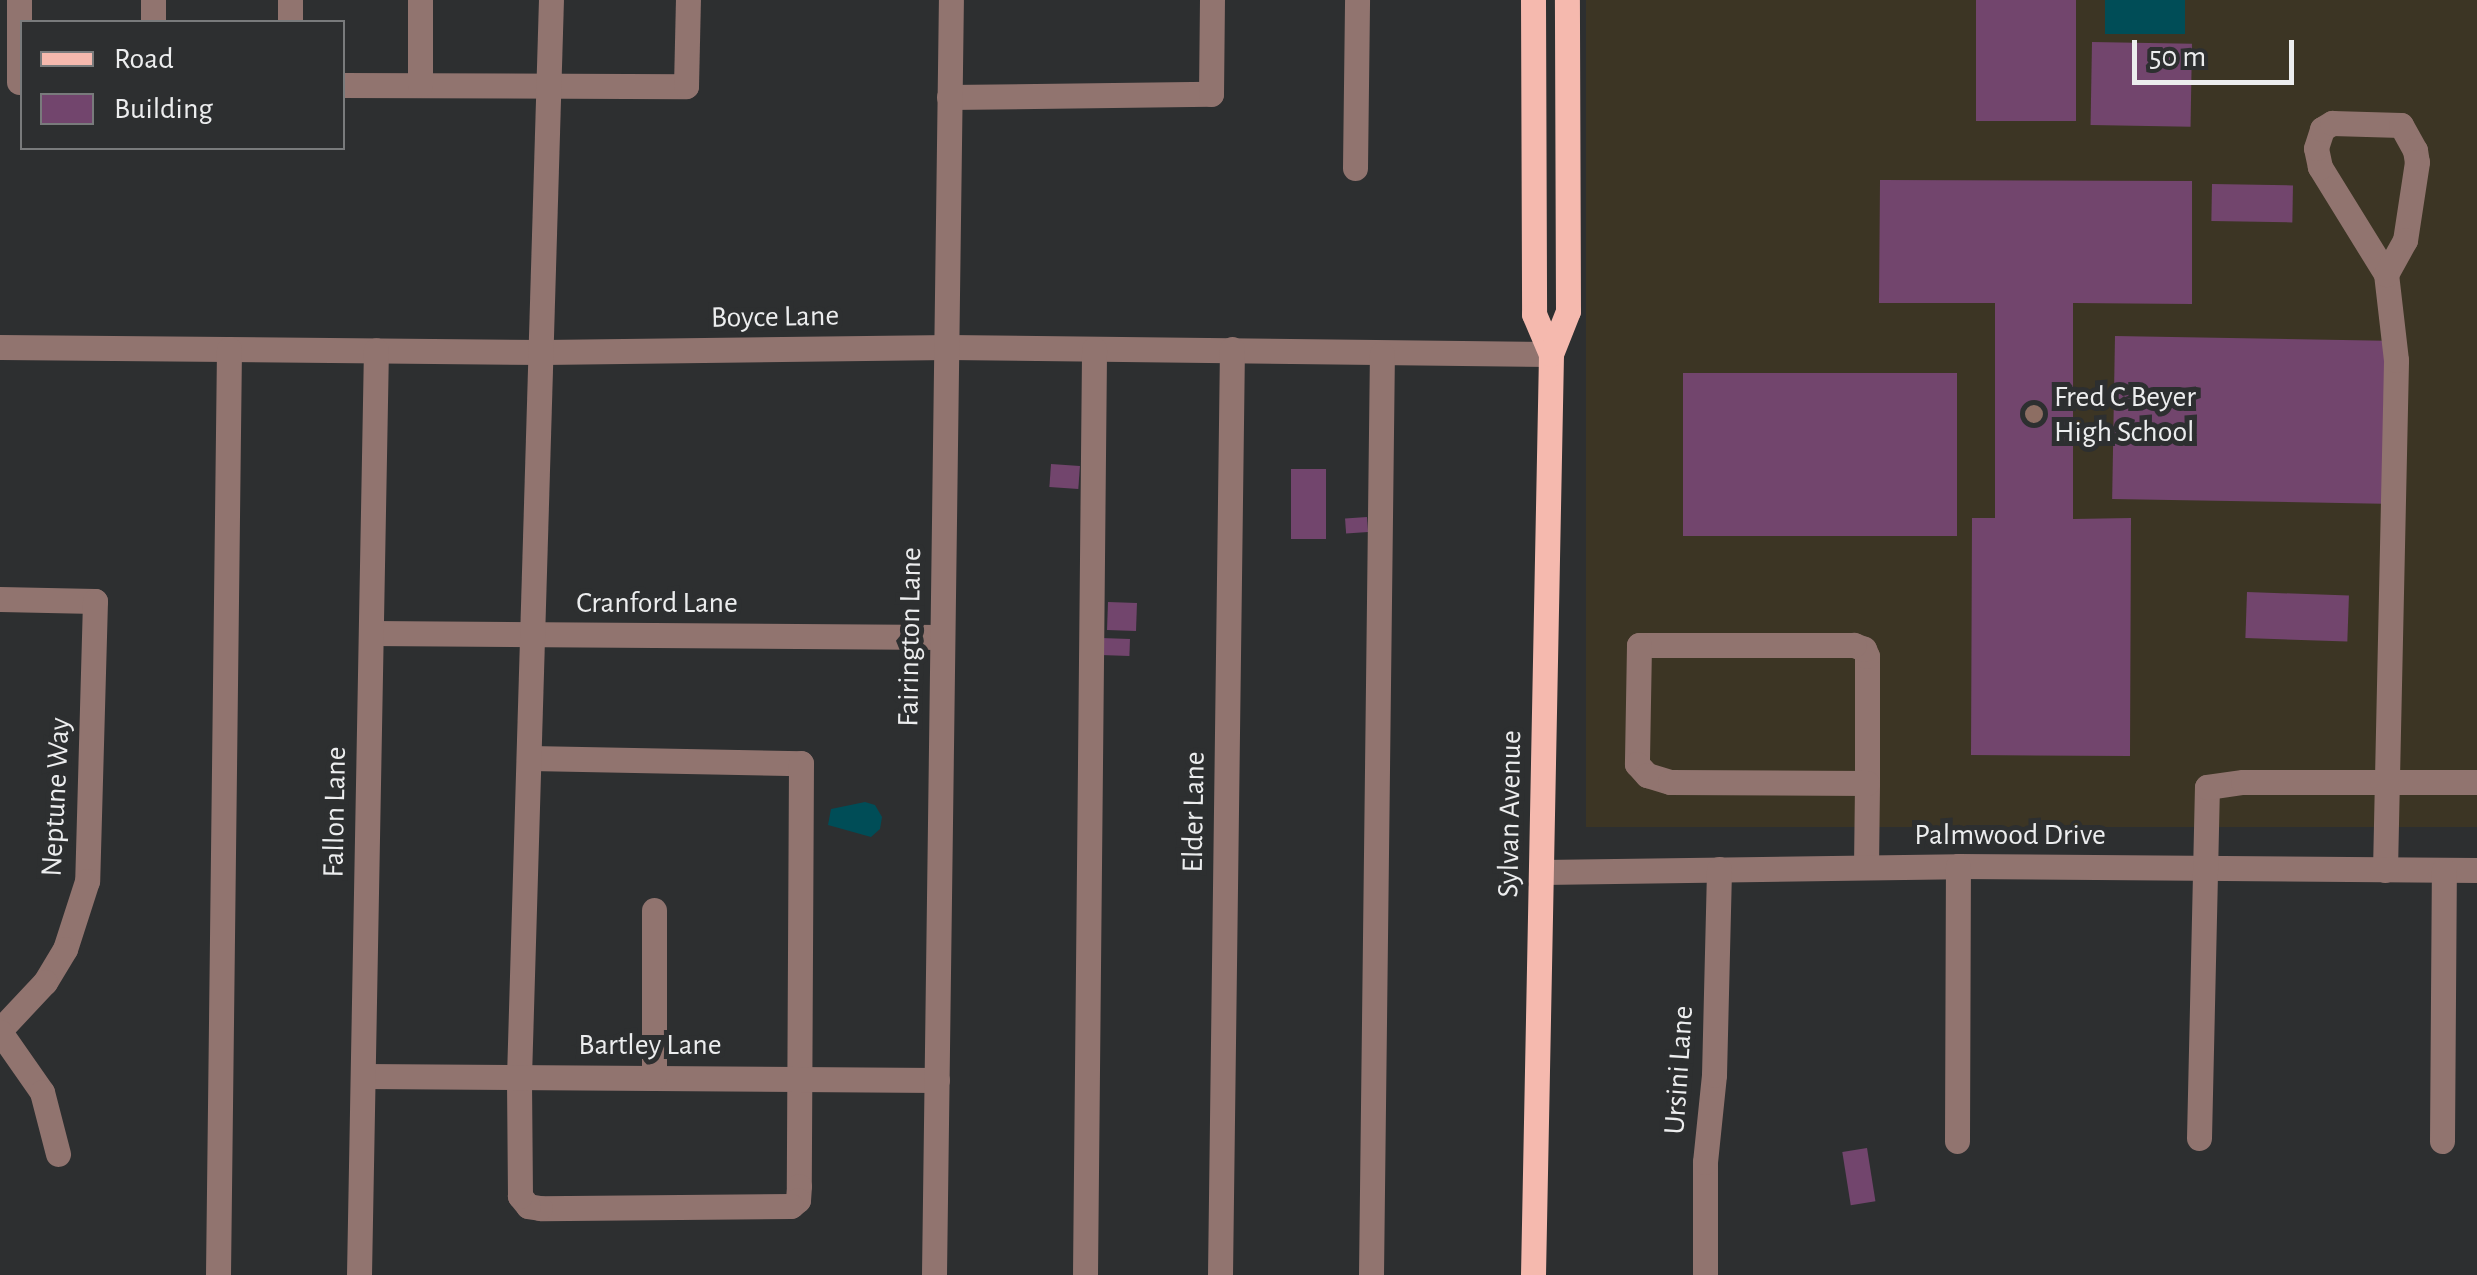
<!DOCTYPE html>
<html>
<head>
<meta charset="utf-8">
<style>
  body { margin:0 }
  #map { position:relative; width:2477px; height:1275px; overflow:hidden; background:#2d2f30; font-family:"Alegreya Sans",sans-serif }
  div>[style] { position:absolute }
  .education>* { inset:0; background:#3c3524; transform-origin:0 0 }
  .water>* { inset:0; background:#004d57; transform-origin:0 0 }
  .building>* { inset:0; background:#72456d; transform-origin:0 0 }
  .minor>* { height:25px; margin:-12.5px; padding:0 12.5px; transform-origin:12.5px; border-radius:12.5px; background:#91746f }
  .major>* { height:25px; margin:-12.5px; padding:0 12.5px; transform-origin:12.5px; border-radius:12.5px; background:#f5b9ae }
  .dots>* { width:28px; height:28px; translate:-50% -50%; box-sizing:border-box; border:5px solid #2d2f30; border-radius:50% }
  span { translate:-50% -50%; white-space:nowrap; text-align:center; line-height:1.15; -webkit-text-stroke:10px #2d2f30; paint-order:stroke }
  .street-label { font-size:30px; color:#ecedee }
  .poi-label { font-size:30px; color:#ecedee }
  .left { translate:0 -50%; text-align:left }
  .legend { position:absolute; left:20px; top:20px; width:325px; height:130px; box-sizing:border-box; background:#2d2f30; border:2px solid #797b7c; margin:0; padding:12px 18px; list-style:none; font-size:30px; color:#ecedee }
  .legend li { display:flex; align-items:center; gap:20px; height:50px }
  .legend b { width:50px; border:2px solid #797b7c }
  .scale { position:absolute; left:2132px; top:40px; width:162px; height:45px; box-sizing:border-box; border:5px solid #ecedee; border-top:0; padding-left:12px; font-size:30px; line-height:35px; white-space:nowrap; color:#ecedee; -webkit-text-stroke:8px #2d2f30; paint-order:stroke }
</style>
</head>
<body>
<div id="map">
  <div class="education">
    <div style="left:1586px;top:0;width:891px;height:827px"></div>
  </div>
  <div class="water">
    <div style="left:2105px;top:0;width:80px;height:34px"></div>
    <div style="clip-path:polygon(865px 802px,875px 805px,882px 817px,880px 829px,871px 837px,828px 825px,831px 809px)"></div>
  </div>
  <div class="building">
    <div style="left:1976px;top:0;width:100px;height:121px"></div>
    <div style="left:2092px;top:42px;width:100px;height:83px;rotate:1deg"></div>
    <div style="clip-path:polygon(1880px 180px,2192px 181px,2192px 304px,2073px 303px,2073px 519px,2131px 518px,2130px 756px,1971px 755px,1972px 518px,1995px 518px,1995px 303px,1879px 303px)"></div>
    <div style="left:2212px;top:184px;width:81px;height:37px;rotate:1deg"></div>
    <div style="left:2115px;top:336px;width:270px;height:163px;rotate:1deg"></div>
    <div style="left:1683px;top:373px;width:274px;height:163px"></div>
    <div style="left:1051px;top:464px;width:29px;height:23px;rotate:4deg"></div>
    <div style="left:1291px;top:469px;width:35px;height:70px"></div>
    <div style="left:1367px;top:517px;width:15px;height:22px;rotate:86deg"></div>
    <div style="left:2247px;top:592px;width:102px;height:46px;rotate:2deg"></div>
    <div style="left:1108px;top:602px;width:29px;height:28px;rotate:2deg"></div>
    <div style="left:1101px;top:638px;width:29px;height:17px;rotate:2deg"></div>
    <div style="left:1867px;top:1148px;width:54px;height:25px;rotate:81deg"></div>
  </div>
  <div class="minor">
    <div style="left:153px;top:22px;width:22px;rotate:-90deg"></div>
    <div style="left:290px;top:22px;width:22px;rotate:-90deg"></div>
    <div style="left:19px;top:82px;width:82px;rotate:-90deg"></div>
    <div style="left:342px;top:85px;width:344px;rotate:0.2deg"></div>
    <div style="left:686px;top:86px;width:86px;rotate:-88.7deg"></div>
    <div style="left:420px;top:85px;width:85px;rotate:-90deg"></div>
    <div style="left:949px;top:97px;width:262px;rotate:-0.7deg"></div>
    <div style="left:1211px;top:94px;width:94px;rotate:-89.4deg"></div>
    <div style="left:1355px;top:168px;width:168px;rotate:-89.3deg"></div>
    <div style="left:0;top:347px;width:543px;rotate:0.53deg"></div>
    <div style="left:543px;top:352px;width:406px;rotate:-0.7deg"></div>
    <div style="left:949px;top:347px;width:602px;rotate:0.67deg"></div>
    <div style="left:0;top:599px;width:95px;rotate:1.2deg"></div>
    <div style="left:95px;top:601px;width:280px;rotate:91.6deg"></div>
    <div style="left:87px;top:881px;width:71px;rotate:107.9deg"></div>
    <div style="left:65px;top:949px;width:39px;rotate:121deg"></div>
    <div style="left:45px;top:982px;width:66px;rotate:133.2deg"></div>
    <div style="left:371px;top:633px;width:571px;rotate:0.4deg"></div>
    <div style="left:530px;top:758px;width:271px;rotate:1.1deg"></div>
    <div style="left:801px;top:763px;width:423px;rotate:90.3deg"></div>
    <div style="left:799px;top:1186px;width:14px;rotate:94deg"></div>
    <div style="left:798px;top:1200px;width:9px;rotate:139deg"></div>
    <div style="left:791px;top:1206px;width:251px;rotate:179.5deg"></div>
    <div style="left:540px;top:1208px;width:12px;rotate:-171deg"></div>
    <div style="left:528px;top:1206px;width:13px;rotate:-129deg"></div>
    <div style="left:520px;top:1196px;width:119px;rotate:-90.5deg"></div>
    <div style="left:519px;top:1077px;width:1077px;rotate:-88.3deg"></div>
    <div style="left:1866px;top:867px;width:84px;rotate:-89.3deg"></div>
    <div style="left:1867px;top:783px;width:127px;rotate:-90deg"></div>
    <div style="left:1867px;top:656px;width:8px;rotate:-113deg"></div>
    <div style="left:1864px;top:649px;width:11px;rotate:-158deg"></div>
    <div style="left:1854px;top:645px;width:215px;rotate:180deg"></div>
    <div style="left:1639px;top:645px;width:119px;rotate:91deg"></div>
    <div style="left:1637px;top:764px;width:15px;rotate:48deg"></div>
    <div style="left:1647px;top:775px;width:24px;rotate:17deg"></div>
    <div style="left:1670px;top:782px;width:197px;rotate:0.3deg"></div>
    <div style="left:2385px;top:870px;width:510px;rotate:-88.76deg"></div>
    <div style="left:2396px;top:360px;width:87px;rotate:-96.6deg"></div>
    <div style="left:2386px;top:274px;width:126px;rotate:-121.7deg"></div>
    <div style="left:2320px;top:167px;width:19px;rotate:-102deg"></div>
    <div style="left:2316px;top:148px;width:20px;rotate:-72deg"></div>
    <div style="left:2322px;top:129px;width:12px;rotate:-31deg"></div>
    <div style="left:2332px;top:123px;width:69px;rotate:1.7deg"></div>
    <div style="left:2401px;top:125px;width:29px;rotate:61deg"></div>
    <div style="left:2415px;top:150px;width:12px;rotate:81deg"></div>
    <div style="left:2417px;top:162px;width:79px;rotate:98.7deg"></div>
    <div style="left:2405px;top:240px;width:39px;rotate:119deg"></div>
    <div style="left:1542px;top:872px;width:416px;rotate:-0.8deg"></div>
    <div style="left:1958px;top:866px;width:519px;rotate:0.44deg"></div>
    <div style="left:0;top:1032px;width:73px;rotate:55deg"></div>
    <div style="left:42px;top:1092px;width:64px;rotate:75.5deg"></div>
    <div style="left:363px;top:1076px;width:574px;rotate:0.4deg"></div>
    <div style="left:654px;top:1078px;width:168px;rotate:-90deg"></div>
    <div style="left:2199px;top:1138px;width:351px;rotate:-88.7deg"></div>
    <div style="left:2207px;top:787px;width:36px;rotate:-8deg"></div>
    <div style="left:2243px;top:782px;width:234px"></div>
    <div style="left:1957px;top:1141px;width:275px;rotate:-89.8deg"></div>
    <div style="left:2442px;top:1141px;width:271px;rotate:-89.6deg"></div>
    <div style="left:218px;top:1275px;width:926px;rotate:-89.32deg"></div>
    <div style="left:359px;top:1275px;width:925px;rotate:-88.95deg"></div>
    <div style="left:934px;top:1275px;width:1275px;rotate:-89.24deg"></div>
    <div style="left:1085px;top:1275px;width:926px;rotate:-89.44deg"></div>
    <div style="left:1220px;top:1275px;width:926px;rotate:-89.26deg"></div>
    <div style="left:1371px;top:1275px;width:921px;rotate:-89.32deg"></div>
    <div style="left:1705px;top:1275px;width:113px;rotate:-90deg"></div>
    <div style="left:1705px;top:1162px;width:87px;rotate:-84.1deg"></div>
    <div style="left:1714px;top:1075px;width:206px;rotate:-88.6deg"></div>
  </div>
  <div class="major">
    <div style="left:1533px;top:0;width:314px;rotate:89.8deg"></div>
    <div style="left:1534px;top:314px;width:43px;rotate:67deg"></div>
    <div style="left:1533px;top:1275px;width:921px;rotate:-88.88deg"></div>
    <div style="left:1551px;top:354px;width:46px;rotate:-68.4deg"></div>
    <div style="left:1568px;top:311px;width:311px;rotate:-90.2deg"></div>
  </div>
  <div class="dots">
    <div style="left:2034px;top:414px;background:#8d6e63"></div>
  </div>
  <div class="street-label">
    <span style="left:775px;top:317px;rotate:-1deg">Boyce Lane</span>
    <span style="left:657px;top:603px">Cranford Lane</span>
    <span style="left:910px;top:637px;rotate:-89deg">Fairington Lane</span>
    <span style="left:56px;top:797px;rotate:-87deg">Neptune Way</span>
    <span style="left:335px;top:812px;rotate:-89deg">Fallon Lane</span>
    <span style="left:1194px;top:812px;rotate:-89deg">Elder Lane</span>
    <span style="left:1510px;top:814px;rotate:-89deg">Sylvan Avenue</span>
    <span style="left:2010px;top:835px">Palmwood Drive</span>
    <span style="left:650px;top:1045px">Bartley Lane</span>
    <span style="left:1679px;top:1070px;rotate:-86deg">Ursini Lane</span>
  </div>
  <div class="poi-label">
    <span class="left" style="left:2054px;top:414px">Fred C Beyer<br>High School</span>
  </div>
  <ul class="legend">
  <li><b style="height:12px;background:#f5b9ae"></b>Road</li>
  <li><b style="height:28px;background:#72456d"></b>Building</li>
  </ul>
  <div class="scale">50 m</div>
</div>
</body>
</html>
